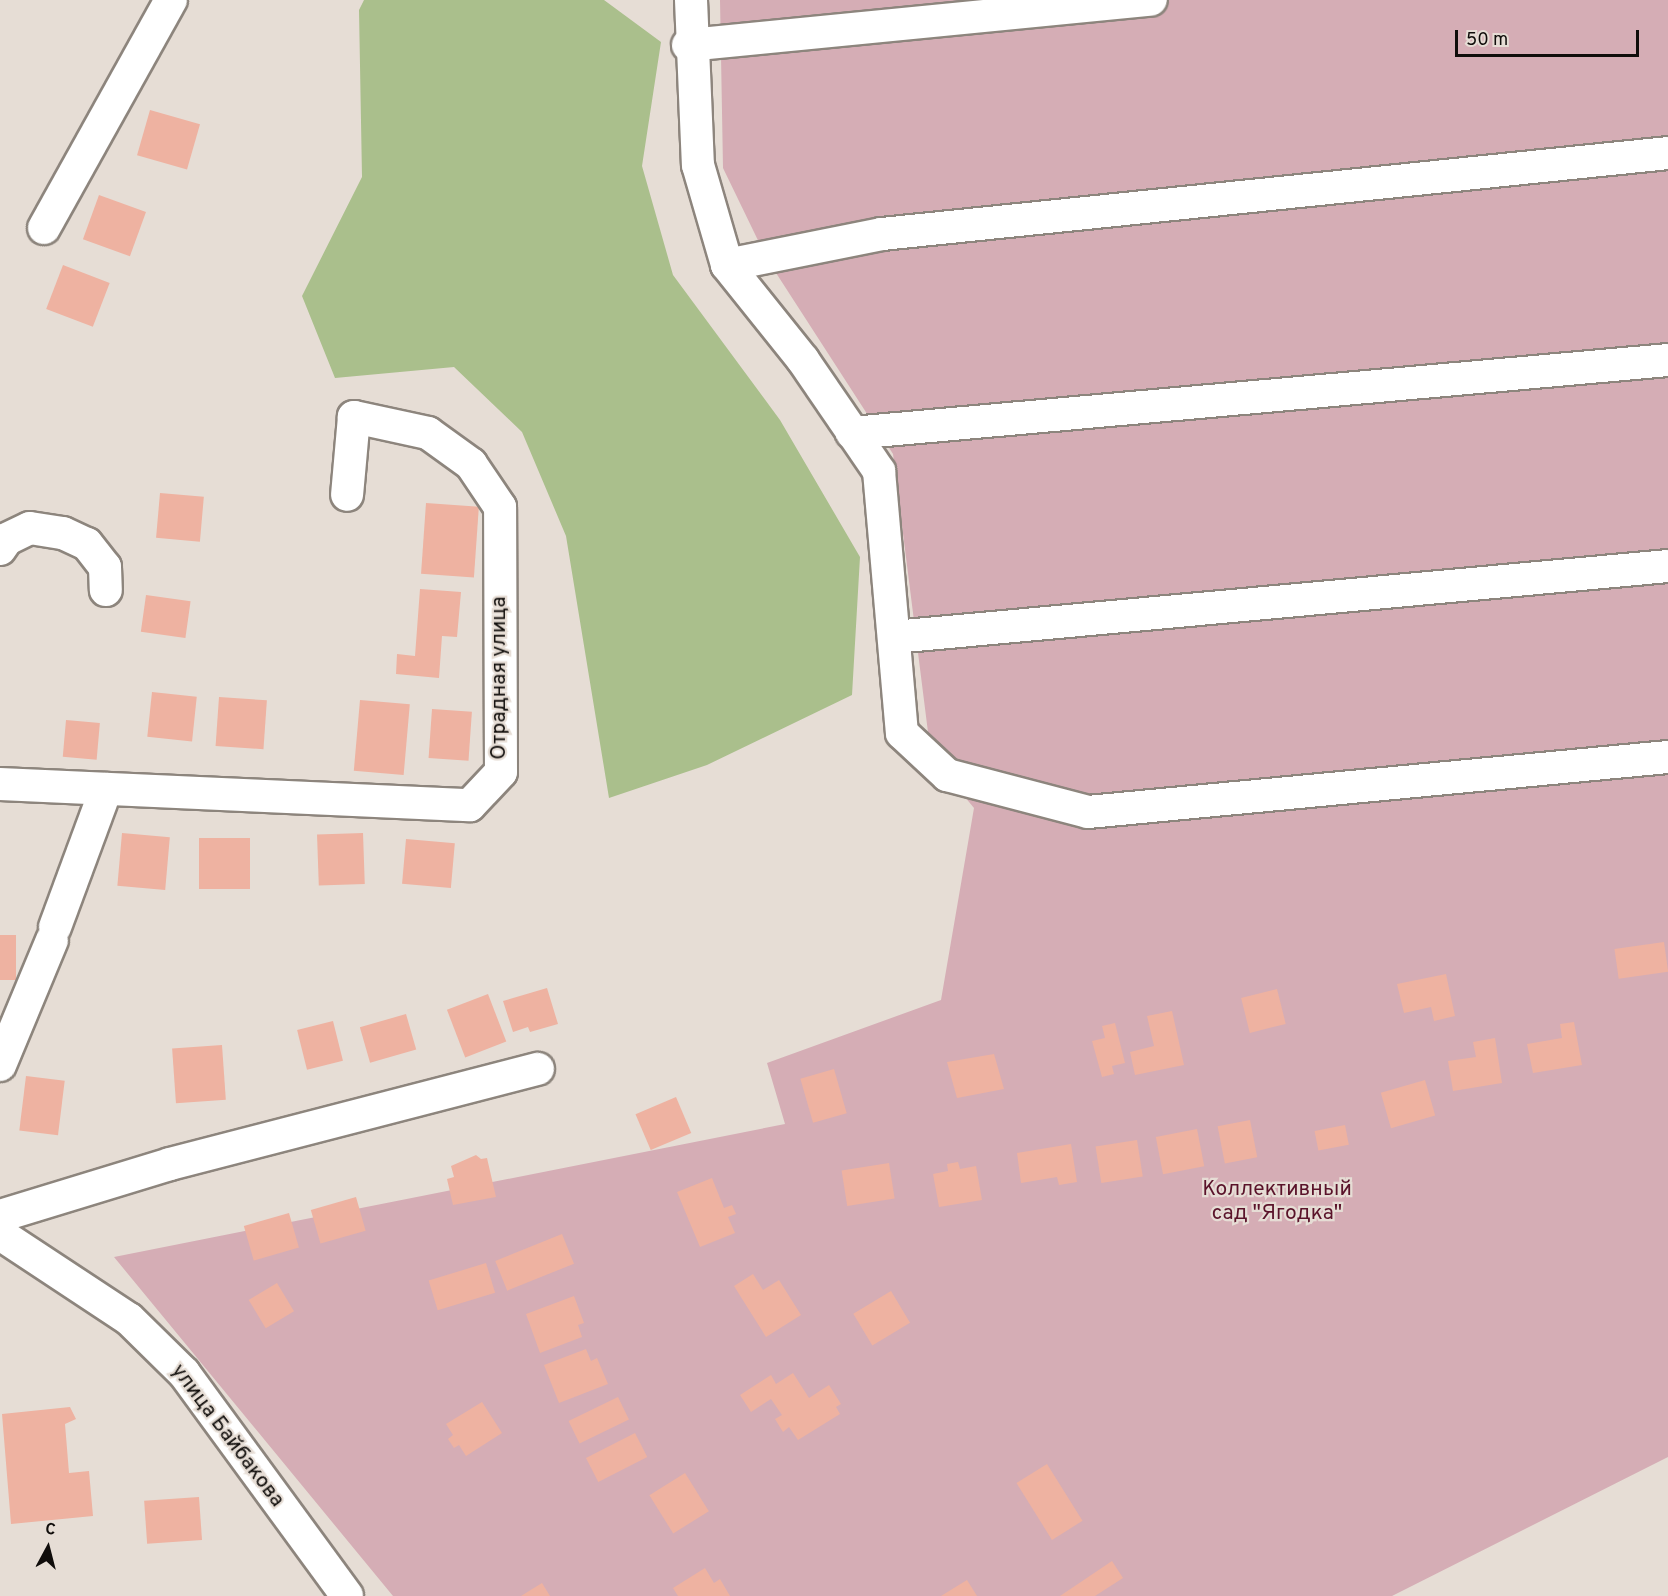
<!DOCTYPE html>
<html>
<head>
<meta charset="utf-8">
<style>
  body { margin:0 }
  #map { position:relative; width:1668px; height:1596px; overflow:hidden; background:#e6ddd5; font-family:Overpass,sans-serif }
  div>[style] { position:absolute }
  .green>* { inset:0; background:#d5adb5 }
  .water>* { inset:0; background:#aabf8c }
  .building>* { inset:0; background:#eeb2a1; transform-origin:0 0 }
  .roads { filter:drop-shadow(2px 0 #8d857d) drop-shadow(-2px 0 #8d857d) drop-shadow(0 2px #8d857d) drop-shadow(0 -2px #8d857d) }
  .minor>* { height:32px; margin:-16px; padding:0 16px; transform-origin:16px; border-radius:16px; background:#fff }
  span { translate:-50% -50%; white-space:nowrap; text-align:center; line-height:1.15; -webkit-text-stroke:4.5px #e6ddd5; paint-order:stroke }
  .street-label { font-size:21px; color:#100d0b }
  .park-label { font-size:21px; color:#5a132a }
  .north { position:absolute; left:18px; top:1518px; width:60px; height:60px; -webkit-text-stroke:4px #e6ddd5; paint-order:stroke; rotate:7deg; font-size:16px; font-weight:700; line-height:24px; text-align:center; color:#100d0b }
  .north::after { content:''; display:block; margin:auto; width:21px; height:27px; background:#100d0b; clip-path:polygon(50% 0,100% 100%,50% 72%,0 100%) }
  .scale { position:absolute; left:1455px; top:30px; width:184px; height:27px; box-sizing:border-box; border:3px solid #100d0b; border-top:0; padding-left:8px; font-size:18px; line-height:21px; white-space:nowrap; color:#100d0b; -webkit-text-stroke:4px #e6ddd5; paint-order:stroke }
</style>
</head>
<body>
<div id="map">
  <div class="green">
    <div style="clip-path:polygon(720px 0,1668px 0,1668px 1457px,1392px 1596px,393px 1596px,114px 1257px,785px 1124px,767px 1063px,941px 1000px,974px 808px,931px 756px,893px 454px,767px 259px,723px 168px)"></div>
  </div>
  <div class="water">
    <div style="clip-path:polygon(364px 0,604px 0,661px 42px,642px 166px,673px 275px,780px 420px,860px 557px,852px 695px,707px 765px,609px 798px,566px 536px,522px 432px,454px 367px,335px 378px,302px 296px,362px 177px,359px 10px)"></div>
  </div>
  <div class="building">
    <div style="left:150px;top:110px;width:52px;height:47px;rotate:16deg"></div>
    <div style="left:99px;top:195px;width:50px;height:47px;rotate:20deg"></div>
    <div style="left:63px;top:265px;width:50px;height:47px;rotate:21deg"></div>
    <div style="left:160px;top:493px;width:44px;height:45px;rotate:5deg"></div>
    <div style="left:426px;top:503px;width:53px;height:71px;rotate:4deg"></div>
    <div style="clip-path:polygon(420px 589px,461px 592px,457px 637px,442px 636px,439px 678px,396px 674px,397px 654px,415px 656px)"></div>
    <div style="left:146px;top:595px;width:45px;height:37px;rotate:8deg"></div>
    <div style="left:152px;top:692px;width:45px;height:45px;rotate:6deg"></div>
    <div style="left:219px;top:697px;width:48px;height:49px;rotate:4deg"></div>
    <div style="left:360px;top:700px;width:50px;height:71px;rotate:5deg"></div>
    <div style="left:432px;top:709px;width:40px;height:49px;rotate:4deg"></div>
    <div style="left:66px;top:720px;width:34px;height:37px;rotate:5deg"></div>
    <div style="left:122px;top:833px;width:48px;height:53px;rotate:5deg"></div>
    <div style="left:363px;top:833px;width:51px;height:46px;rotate:88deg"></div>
    <div style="left:199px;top:838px;width:51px;height:51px"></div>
    <div style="left:406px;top:839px;width:49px;height:45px;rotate:5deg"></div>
    <div style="left:0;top:935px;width:16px;height:45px"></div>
    <div style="left:1664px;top:942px;width:30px;height:50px;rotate:82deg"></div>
    <div style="clip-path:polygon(1446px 974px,1455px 1016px,1434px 1021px,1431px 1007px,1404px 1013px,1397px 984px)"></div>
    <div style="clip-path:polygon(547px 988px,558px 1024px,530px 1032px,528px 1027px,513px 1032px,503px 1001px)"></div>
    <div style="left:1277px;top:989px;width:36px;height:37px;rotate:76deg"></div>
    <div style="left:488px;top:994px;width:51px;height:44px;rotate:69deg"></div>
    <div style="clip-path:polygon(1172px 1011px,1184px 1065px,1135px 1075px,1130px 1052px,1154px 1046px,1147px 1016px)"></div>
    <div style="left:406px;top:1014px;width:37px;height:48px;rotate:74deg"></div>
    <div style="left:333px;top:1021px;width:41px;height:37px;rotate:76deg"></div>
    <div style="clip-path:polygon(1574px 1022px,1582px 1065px,1533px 1073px,1527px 1044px,1562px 1038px,1560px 1024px)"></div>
    <div style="clip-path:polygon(1115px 1023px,1125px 1063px,1112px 1066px,1114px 1074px,1102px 1077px,1092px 1041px,1105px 1038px,1102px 1026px)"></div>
    <div style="clip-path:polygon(1495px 1038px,1502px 1083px,1453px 1091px,1448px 1061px,1476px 1057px,1473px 1042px)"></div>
    <div style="left:222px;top:1045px;width:55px;height:50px;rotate:86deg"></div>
    <div style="clip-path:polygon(994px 1054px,1004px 1089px,957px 1098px,947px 1062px)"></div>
    <div style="left:834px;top:1069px;width:46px;height:35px;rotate:74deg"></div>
    <div style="left:26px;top:1076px;width:39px;height:55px;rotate:7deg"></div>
    <div style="left:1425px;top:1080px;width:37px;height:46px;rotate:74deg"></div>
    <div style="left:676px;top:1097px;width:39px;height:44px;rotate:67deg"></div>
    <div style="left:1250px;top:1120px;width:38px;height:33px;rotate:79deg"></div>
    <div style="left:1345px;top:1125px;width:20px;height:31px;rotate:79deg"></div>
    <div style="left:1197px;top:1129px;width:38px;height:42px;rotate:79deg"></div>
    <div style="left:1137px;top:1140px;width:37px;height:42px;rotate:81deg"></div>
    <div style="clip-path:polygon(1071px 1144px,1077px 1182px,1059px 1185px,1057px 1177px,1021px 1183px,1017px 1153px)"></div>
    <div style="clip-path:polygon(476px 1155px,481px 1159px,487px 1158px,496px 1197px,453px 1205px,447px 1179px,454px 1177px,451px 1166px)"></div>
    <div style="clip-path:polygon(958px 1162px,960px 1169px,976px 1166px,982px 1200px,939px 1207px,933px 1174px,948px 1171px,947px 1164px)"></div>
    <div style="left:889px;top:1163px;width:36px;height:48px;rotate:81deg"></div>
    <div style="clip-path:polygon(712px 1178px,724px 1208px,732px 1205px,736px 1214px,728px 1217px,735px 1233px,700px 1247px,677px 1192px)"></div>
    <div style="left:356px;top:1197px;width:35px;height:47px;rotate:74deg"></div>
    <div style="left:289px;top:1213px;width:36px;height:47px;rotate:74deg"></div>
    <div style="left:562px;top:1234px;width:32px;height:72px;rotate:68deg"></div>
    <div style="left:486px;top:1263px;width:31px;height:60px;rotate:73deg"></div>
    <div style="clip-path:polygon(753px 1274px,763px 1290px,779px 1280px,801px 1315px,766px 1337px,734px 1286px)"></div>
    <div style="left:277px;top:1283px;width:33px;height:33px;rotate:59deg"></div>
    <div style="left:891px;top:1291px;width:37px;height:44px;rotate:59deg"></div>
    <div style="clip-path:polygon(574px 1296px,584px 1323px,578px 1325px,582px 1337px,540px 1353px,526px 1314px)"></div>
    <div style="clip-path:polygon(586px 1349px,591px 1361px,597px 1358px,608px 1384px,559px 1403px,544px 1365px)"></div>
    <div style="clip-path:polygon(793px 1373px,809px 1398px,829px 1385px,841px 1404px,836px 1407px,840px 1414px,798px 1440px,789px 1427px,783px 1432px,775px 1419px,782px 1415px,771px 1399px,751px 1412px,740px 1395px,771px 1375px,776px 1384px)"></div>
    <div style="left:618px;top:1397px;width:25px;height:55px;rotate:64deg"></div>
    <div style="clip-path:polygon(482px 1402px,502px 1433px,466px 1456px,459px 1445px,454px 1448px,448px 1439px,453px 1435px,446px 1424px)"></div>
    <div style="clip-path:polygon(70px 1407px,76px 1419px,65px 1424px,69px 1473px,89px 1471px,93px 1516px,11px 1524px,2px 1414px)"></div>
    <div style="left:635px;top:1433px;width:27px;height:55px;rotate:63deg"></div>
    <div style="left:1047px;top:1464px;width:67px;height:36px;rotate:58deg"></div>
    <div style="left:685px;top:1473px;width:45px;height:42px;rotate:58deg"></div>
    <div style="left:199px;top:1497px;width:43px;height:55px;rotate:86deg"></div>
    <div style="clip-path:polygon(1112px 1561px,1123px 1578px,1095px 1596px,1060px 1596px)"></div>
    <div style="clip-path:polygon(705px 1568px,714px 1583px,720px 1579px,730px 1596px,678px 1596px,673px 1588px)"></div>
    <div style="clip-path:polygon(967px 1580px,977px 1596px,941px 1596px)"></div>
    <div style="clip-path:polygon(542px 1583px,550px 1596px,521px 1596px)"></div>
  </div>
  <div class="roads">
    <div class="minor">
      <div style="left:691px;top:0;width:165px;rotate:87.6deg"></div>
      <div style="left:698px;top:165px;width:104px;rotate:73.8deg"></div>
      <div style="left:727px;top:265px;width:122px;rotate:51.3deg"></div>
      <div style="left:803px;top:360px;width:135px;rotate:55.6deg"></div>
      <div style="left:879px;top:471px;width:263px;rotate:85deg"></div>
      <div style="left:902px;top:733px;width:62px;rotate:43deg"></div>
      <div style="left:947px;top:775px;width:146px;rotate:14.7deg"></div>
      <div style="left:1088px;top:812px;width:583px;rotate:-5.42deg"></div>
      <div style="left:688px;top:45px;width:465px;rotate:-5.6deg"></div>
      <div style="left:44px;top:228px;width:261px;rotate:-60.9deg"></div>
      <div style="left:727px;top:265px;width:158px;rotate:-11.3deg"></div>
      <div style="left:882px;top:234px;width:790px;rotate:-5.88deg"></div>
      <div style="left:852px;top:433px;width:819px;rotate:-5.11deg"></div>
      <div style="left:0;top:549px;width:12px;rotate:-55deg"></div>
      <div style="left:7px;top:539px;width:25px;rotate:-26deg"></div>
      <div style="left:30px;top:528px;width:33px;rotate:9deg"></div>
      <div style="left:63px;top:533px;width:26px;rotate:25deg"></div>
      <div style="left:87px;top:544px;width:29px;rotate:52deg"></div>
      <div style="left:105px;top:567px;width:23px;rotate:88deg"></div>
      <div style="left:894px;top:637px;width:777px;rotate:-5.24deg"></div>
      <div style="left:0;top:784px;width:470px;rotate:2.6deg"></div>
      <div style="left:470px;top:805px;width:45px;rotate:-46.8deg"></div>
      <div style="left:501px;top:772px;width:265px;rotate:-90.2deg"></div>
      <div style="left:500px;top:507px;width:52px;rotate:-124deg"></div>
      <div style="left:471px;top:464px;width:53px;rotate:-144.2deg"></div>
      <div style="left:428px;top:433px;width:76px;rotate:-167.8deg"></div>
      <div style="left:354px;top:417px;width:78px;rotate:95.1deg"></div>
      <div style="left:55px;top:927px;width:147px;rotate:-69.7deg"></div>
      <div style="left:0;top:1065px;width:135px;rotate:-67.4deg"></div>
      <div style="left:0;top:1216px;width:178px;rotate:-17deg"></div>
      <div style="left:170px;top:1164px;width:380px;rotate:-14.5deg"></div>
      <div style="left:0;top:1234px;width:154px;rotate:33.4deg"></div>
      <div style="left:129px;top:1319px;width:77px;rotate:44.5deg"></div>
      <div style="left:184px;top:1373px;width:276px;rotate:53.8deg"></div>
    </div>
  </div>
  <div class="street-label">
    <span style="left:500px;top:678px;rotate:-90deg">Отрадная улица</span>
    <span style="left:227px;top:1436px;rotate:53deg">улица Байбакова</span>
  </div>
  <div class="park-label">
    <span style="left:1277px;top:1202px">Коллективный<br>сад "Ягодка"</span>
  </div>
  <div class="north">С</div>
  <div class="scale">50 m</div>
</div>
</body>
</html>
